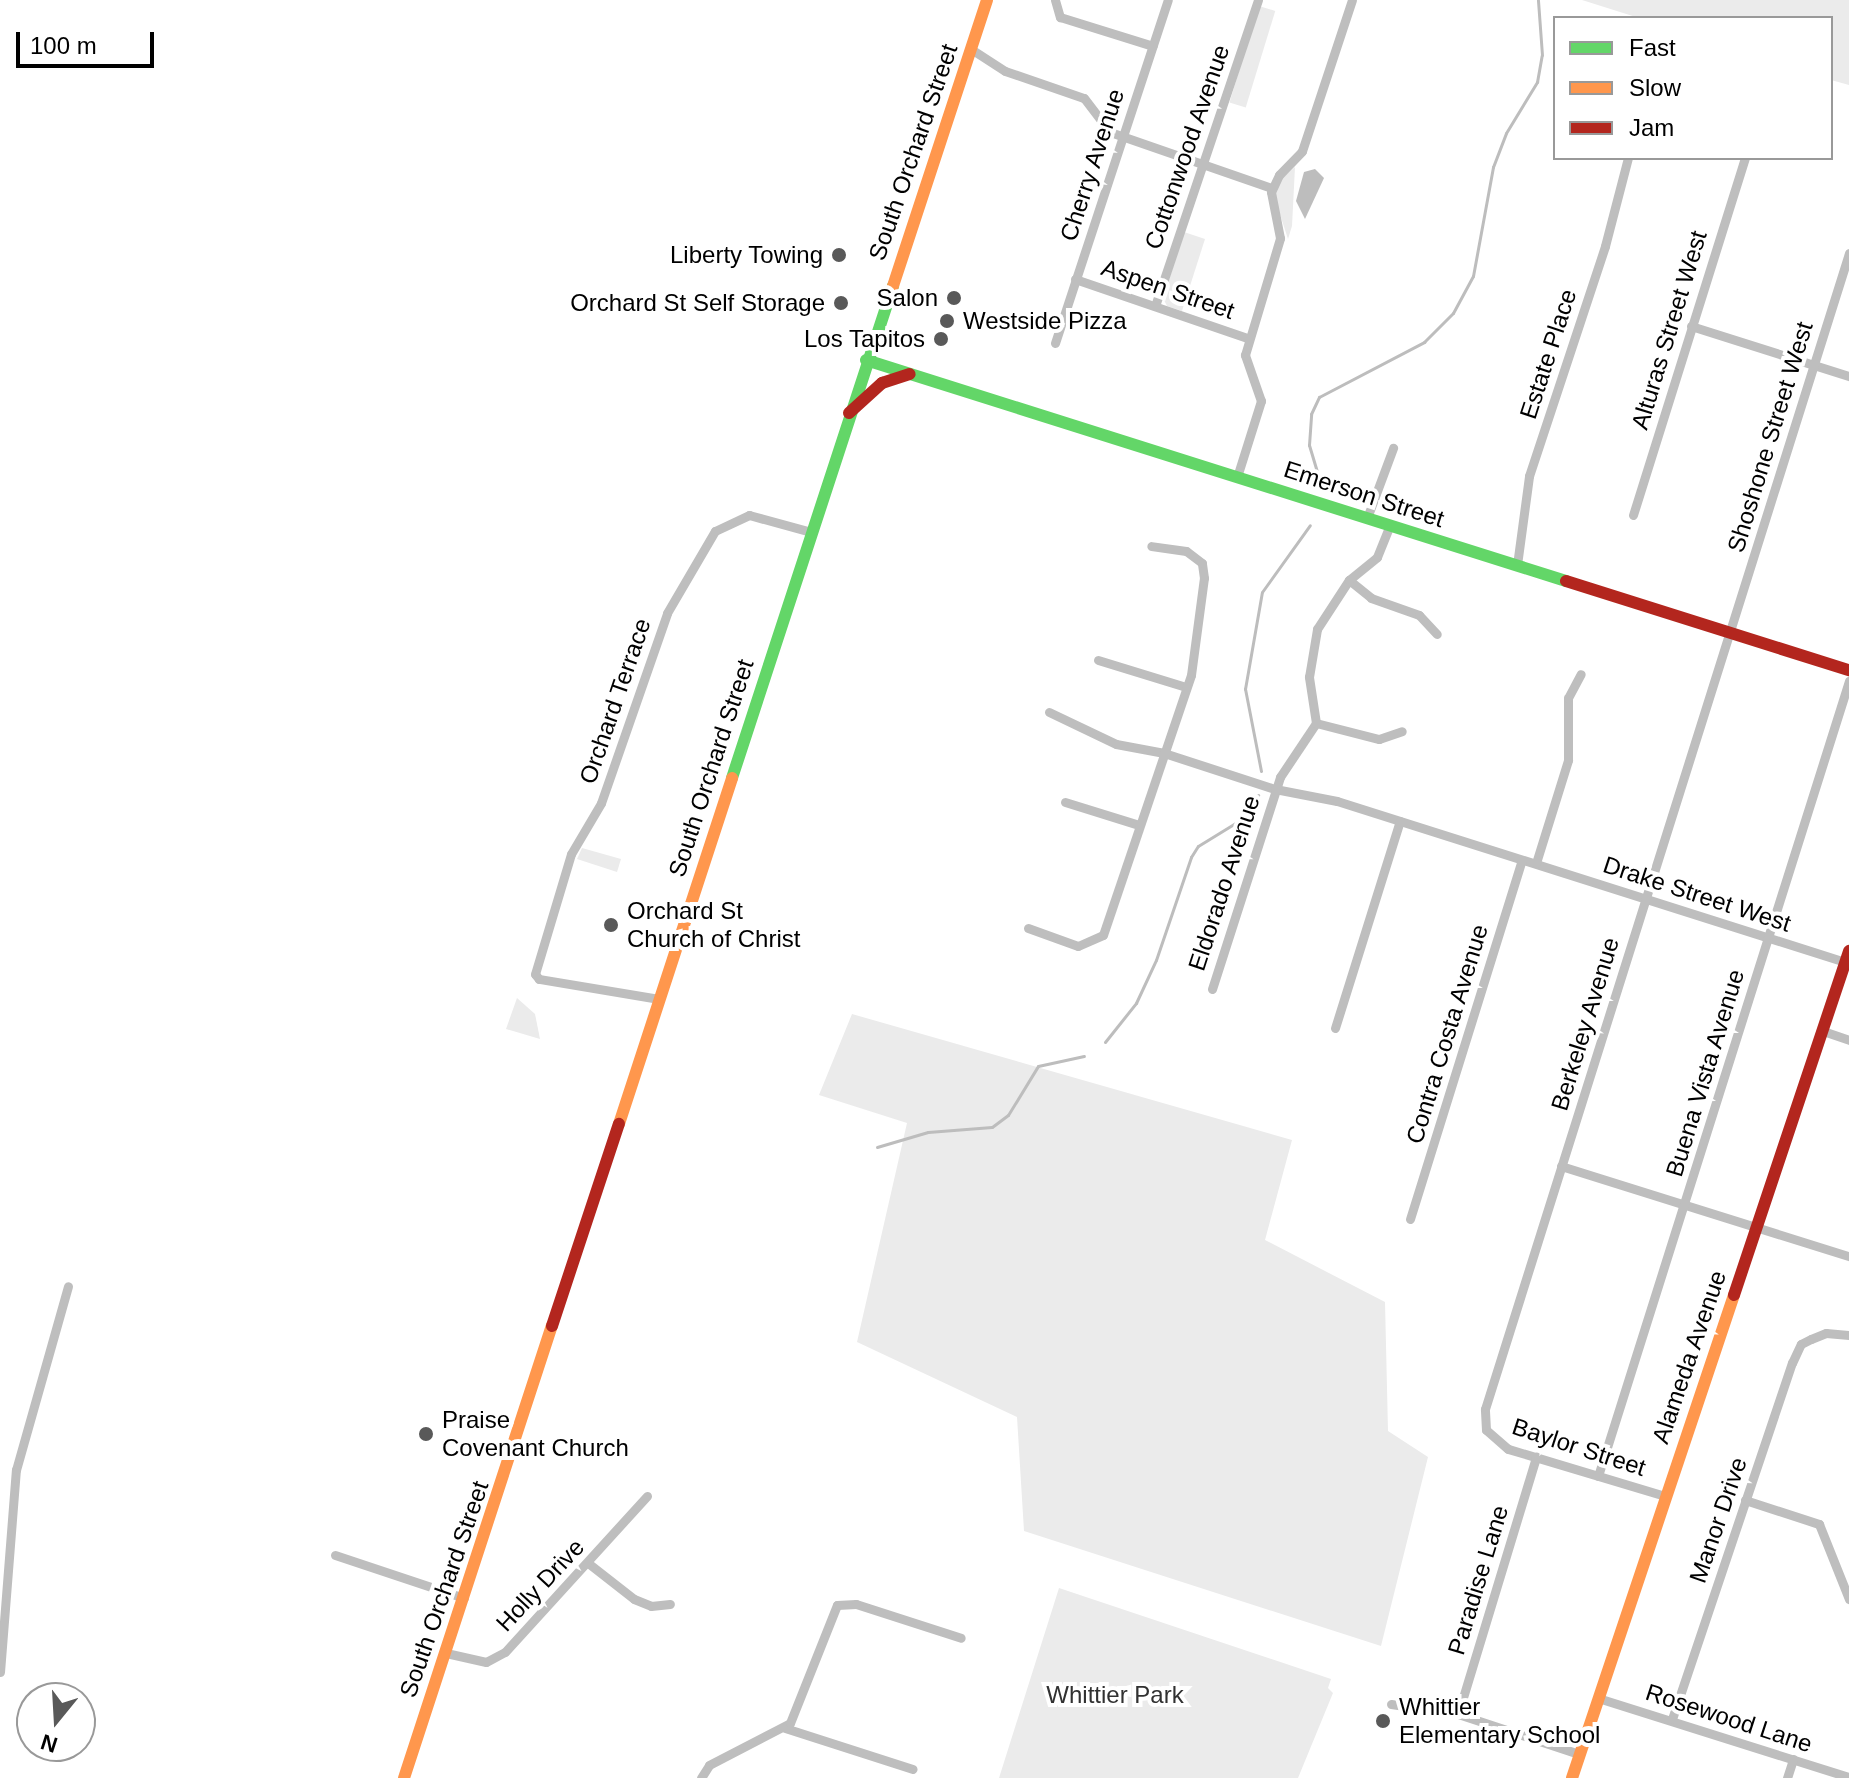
<!DOCTYPE html>
<html>
<head>
<meta charset="utf-8">
<style>
  body { margin:0 }
  #map { position:relative; width:1849px; height:1778px; overflow:hidden; background:#fff; font-family:Arial,sans-serif }
  div>[style] { position:absolute }
  .green>* { inset:0; background:#ebebeb; transform-origin:0 0 }
  .water>* { inset:0; background:#bdbdbd }
  .stream>* { height:3px; margin:-1.5px; padding:0 1.5px; transform-origin:1.5px; border-radius:1.5px; background:#bdbdbd }
  .street>* { height:9px; margin:-4.5px; padding:0 4.5px; transform-origin:4.5px; border-radius:4.5px; background:#bebebe }
  .fast>* { height:12px; margin:-6px; padding:0 6px; transform-origin:6px; border-radius:6px; background:#63d668 }
  .slow>* { height:12px; margin:-6px; padding:0 6px; transform-origin:6px; border-radius:6px; background:#ff974d }
  .jam>* { height:12px; margin:-6px; padding:0 6px; transform-origin:6px; border-radius:6px; background:#b3261e }
  .dots>* { width:22px; height:22px; translate:-50% -50%; box-sizing:border-box; border:4px solid #fff; border-radius:50% }
  span { translate:-50% -50%; white-space:nowrap; text-align:center; line-height:1.15; -webkit-text-stroke:8px #fff; paint-order:stroke }
  .street-label { font-size:24px; color:#000 }
  .poi-label { font-size:24px; color:#000 }
  .right { translate:-100% -50%; text-align:right }
  .left { translate:0 -50%; text-align:left }
  .park-label { font-size:24px; color:#313131 }
  .legend { position:absolute; left:1553px; top:16px; width:280px; height:144px; box-sizing:border-box; background:#fff; border:2px solid #999; margin:0; padding:10px 14px; list-style:none; font-size:24px; color:#000 }
  .legend li { display:flex; align-items:center; gap:16px; height:40px }
  .legend b { width:40px; border:2px solid #999 }
  .north { position:absolute; left:16px; top:1682px; width:80px; height:80px; box-sizing:border-box; background:#fff; border:2px solid #999; border-radius:50%; rotate:198deg; font-size:22px; font-weight:700; line-height:32px; text-align:center; color:#000 }
  .north::after { content:''; display:block; margin:auto; width:28px; height:36px; background:#595959; clip-path:polygon(50% 0,100% 100%,50% 72%,0 100%) }
  .scale { position:absolute; left:16px; top:32px; width:138px; height:36px; box-sizing:border-box; border:4px solid #000; border-top:0; padding-left:10px; font-size:24px; line-height:28px; white-space:nowrap; color:#000; -webkit-text-stroke:6px #fff; paint-order:stroke }
</style>
</head>
<body>
<div id="map">
  <div class="green">
    <div style="clip-path:polygon(1582px 0,1849px 0,1849px 85px,1831px 80px,1831px 18px,1639px 18px)"></div>
    <div style="left:1259px;top:6px;width:17px;height:101px;rotate:17deg"></div>
    <div style="clip-path:polygon(1295px 167px,1292px 226px,1288px 239px,1274px 196px,1279px 181px)"></div>
    <div style="clip-path:polygon(1184px 232px,1205px 239px,1182px 311px,1167px 306px,1163px 298px)"></div>
    <div style="clip-path:polygon(582px 848px,621px 859px,617px 872px,577px 859px)"></div>
    <div style="clip-path:polygon(517px 998px,535px 1014px,540px 1039px,506px 1029px)"></div>
    <div style="clip-path:polygon(852px 1014px,1292px 1140px,1265px 1240px,1385px 1302px,1388px 1431px,1428px 1457px,1381px 1646px,1024px 1531px,1017px 1417px,857px 1342px,907px 1123px,819px 1095px)"></div>
    <div style="clip-path:polygon(1059px 1588px,1331px 1679px,1328px 1688px,1333px 1693px,1298px 1778px,999px 1778px)"></div>
  </div>
  <div class="water">
    <div style="clip-path:polygon(1315px 169px,1324px 178px,1305px 219px,1296px 201px,1304px 172px)"></div>
  </div>
  <div class="stream">
    <div style="left:1321px;top:485px;width:42px;rotate:-106.7deg"></div>
    <div style="left:1309px;top:445px;width:31px;rotate:-86deg"></div>
    <div style="left:1311px;top:414px;width:19px;rotate:-65deg"></div>
    <div style="left:1319px;top:397px;width:119px;rotate:-27.6deg"></div>
    <div style="left:1424px;top:342px;width:41px;rotate:-45deg"></div>
    <div style="left:1453px;top:313px;width:42px;rotate:-61.6deg"></div>
    <div style="left:1473px;top:276px;width:111px;rotate:-79.6deg"></div>
    <div style="left:1493px;top:167px;width:36px;rotate:-69deg"></div>
    <div style="left:1506px;top:133px;width:60px;rotate:-58.7deg"></div>
    <div style="left:1537px;top:82px;width:27px;rotate:-80deg"></div>
    <div style="left:1542px;top:55px;width:55px;rotate:-94.2deg"></div>
    <div style="left:1261px;top:771px;width:84px;rotate:-101deg"></div>
    <div style="left:1245px;top:689px;width:98px;rotate:-80.1deg"></div>
    <div style="left:1262px;top:592px;width:82px;rotate:-54.4deg"></div>
    <div style="left:1105px;top:1042px;width:50px;rotate:-51.5deg"></div>
    <div style="left:1136px;top:1003px;width:47px;rotate:-65.1deg"></div>
    <div style="left:1156px;top:960px;width:109px;rotate:-71.2deg"></div>
    <div style="left:1191px;top:857px;width:13px;rotate:-58deg"></div>
    <div style="left:1198px;top:846px;width:52px;rotate:-31.5deg"></div>
    <div style="left:1242px;top:819px;width:29px;rotate:-56deg"></div>
    <div style="left:877px;top:1147px;width:53px;rotate:-16.4deg"></div>
    <div style="left:928px;top:1132px;width:64px;rotate:-4.5deg"></div>
    <div style="left:992px;top:1127px;width:20px;rotate:-37deg"></div>
    <div style="left:1008px;top:1115px;width:57px;rotate:-58.5deg"></div>
    <div style="left:1038px;top:1066px;width:47px;rotate:-12.3deg"></div>
  </div>
  <div class="street">
    <div style="left:1055px;top:0;width:18px;rotate:74deg"></div>
    <div style="left:1060px;top:17px;width:97px;rotate:17.3deg"></div>
    <div style="left:971px;top:49px;width:40px;rotate:32.9deg"></div>
    <div style="left:1005px;top:71px;width:83px;rotate:18.9deg"></div>
    <div style="left:1084px;top:98px;width:43px;rotate:52.6deg"></div>
    <div style="left:1110px;top:132px;width:171px;rotate:19.1deg"></div>
    <div style="left:1075px;top:279px;width:182px;rotate:18.9deg"></div>
    <div style="left:1155px;top:306px;width:323px;rotate:-71.4deg"></div>
    <div style="left:1691px;top:326px;width:166px;rotate:17.6deg"></div>
    <div style="left:1055px;top:343px;width:361px;rotate:-71.8deg"></div>
    <div style="left:1237px;top:477px;width:80px;rotate:-72.5deg"></div>
    <div style="left:1261px;top:401px;width:49px;rotate:-109.2deg"></div>
    <div style="left:1245px;top:355px;width:122px;rotate:-73.3deg"></div>
    <div style="left:1280px;top:238px;width:47px;rotate:-101.1deg"></div>
    <div style="left:1271px;top:192px;width:19px;rotate:-65deg"></div>
    <div style="left:1279px;top:175px;width:33px;rotate:-46deg"></div>
    <div style="left:1302px;top:151px;width:159px;rotate:-71.7deg"></div>
    <div style="left:1633px;top:515px;width:374px;rotate:-72.6deg"></div>
    <div style="left:1367px;top:518px;width:75px;rotate:-69.6deg"></div>
    <div style="left:1517px;top:565px;width:90px;rotate:-82.3deg"></div>
    <div style="left:1529px;top:476px;width:242px;rotate:-71.7deg"></div>
    <div style="left:1605px;top:246px;width:91px;rotate:-75.4deg"></div>
    <div style="left:1349px;top:580px;width:28px;rotate:39deg"></div>
    <div style="left:1371px;top:598px;width:51px;rotate:19.5deg"></div>
    <div style="left:1419px;top:615px;width:26px;rotate:47deg"></div>
    <div style="left:1098px;top:660px;width:92px;rotate:17.1deg"></div>
    <div style="left:1049px;top:712px;width:74px;rotate:25.5deg"></div>
    <div style="left:1116px;top:744px;width:49px;rotate:10.6deg"></div>
    <div style="left:1164px;top:753px;width:117px;rotate:18deg"></div>
    <div style="left:1275px;top:789px;width:63px;rotate:11deg"></div>
    <div style="left:1337px;top:801px;width:533px;rotate:17.58deg"></div>
    <div style="left:1316px;top:723px;width:65px;rotate:14.3deg"></div>
    <div style="left:1379px;top:739px;width:24px;rotate:-19deg"></div>
    <div style="left:1065px;top:802px;width:77px;rotate:17.3deg"></div>
    <div style="left:1536px;top:863px;width:108px;rotate:-72.7deg"></div>
    <div style="left:1568px;top:760px;width:62px;rotate:-90deg"></div>
    <div style="left:1568px;top:698px;width:27px;rotate:-62deg"></div>
    <div style="left:1028px;top:928px;width:53px;rotate:19.8deg"></div>
    <div style="left:1078px;top:946px;width:27px;rotate:-24deg"></div>
    <div style="left:1103px;top:935px;width:274px;rotate:-71.3deg"></div>
    <div style="left:1191px;top:675px;width:98px;rotate:-82.4deg"></div>
    <div style="left:1204px;top:578px;width:15px;rotate:-98deg"></div>
    <div style="left:1202px;top:563px;width:20px;rotate:-143deg"></div>
    <div style="left:1186px;top:551px;width:35px;rotate:-172deg"></div>
    <div style="left:1212px;top:989px;width:223px;rotate:-72.2deg"></div>
    <div style="left:1280px;top:777px;width:65px;rotate:-56.3deg"></div>
    <div style="left:1316px;top:723px;width:47px;rotate:-98.7deg"></div>
    <div style="left:1309px;top:677px;width:49px;rotate:-80.5deg"></div>
    <div style="left:1317px;top:629px;width:59px;rotate:-56.9deg"></div>
    <div style="left:1349px;top:580px;width:36px;rotate:-39deg"></div>
    <div style="left:1377px;top:557px;width:35px;rotate:-68deg"></div>
    <div style="left:659px;top:999px;width:122px;rotate:-170.5deg"></div>
    <div style="left:539px;top:979px;width:6px;rotate:-129deg"></div>
    <div style="left:535px;top:974px;width:125px;rotate:-73.3deg"></div>
    <div style="left:571px;top:854px;width:59px;rotate:-59.5deg"></div>
    <div style="left:601px;top:803px;width:201px;rotate:-70.8deg"></div>
    <div style="left:667px;top:613px;width:95px;rotate:-59.7deg"></div>
    <div style="left:715px;top:531px;width:38px;rotate:-25deg"></div>
    <div style="left:749px;top:515px;width:64px;rotate:15.3deg"></div>
    <div style="left:1335px;top:1028px;width:217px;rotate:-72.6deg"></div>
    <div style="left:1823px;top:1031px;width:28px;rotate:19deg"></div>
    <div style="left:1561px;top:1166px;width:302px;rotate:17.4deg"></div>
    <div style="left:1410px;top:1219px;width:376px;rotate:-72.7deg"></div>
    <div style="left:1598px;top:1476px;width:834px;rotate:-72.48deg"></div>
    <div style="left:1665px;top:1496px;width:164px;rotate:-163.3deg"></div>
    <div style="left:1508px;top:1449px;width:29px;rotate:-139deg"></div>
    <div style="left:1486px;top:1430px;width:21px;rotate:-93deg"></div>
    <div style="left:1485px;top:1409px;width:1212px;rotate:-72.52deg"></div>
    <div style="left:1745px;top:1500px;width:78px;rotate:18deg"></div>
    <div style="left:1819px;top:1524px;width:81px;rotate:68.2deg"></div>
    <div style="left:335px;top:1555px;width:136px;rotate:18.4deg"></div>
    <div style="left:588px;top:1563px;width:58px;rotate:38deg"></div>
    <div style="left:634px;top:1599px;width:18px;rotate:22deg"></div>
    <div style="left:651px;top:1606px;width:19px;rotate:-6deg"></div>
    <div style="left:446px;top:1653px;width:41px;rotate:12.7deg"></div>
    <div style="left:486px;top:1662px;width:21px;rotate:-28deg"></div>
    <div style="left:505px;top:1652px;width:211px;rotate:-47.7deg"></div>
    <div style="left:0;top:1672px;width:203px;rotate:-85.5deg"></div>
    <div style="left:16px;top:1470px;width:191px;rotate:-74.2deg"></div>
    <div style="left:1598px;top:1698px;width:263px;rotate:17.5deg"></div>
    <div style="left:1391px;top:1704px;width:68px;rotate:8.5deg"></div>
    <div style="left:1458px;top:1714px;width:127px;rotate:18.3deg"></div>
    <div style="left:1458px;top:1714px;width:269px;rotate:-73.1deg"></div>
    <div style="left:1672px;top:1719px;width:376px;rotate:-71.4deg"></div>
    <div style="left:1792px;top:1363px;width:21px;rotate:-65deg"></div>
    <div style="left:1801px;top:1344px;width:11px;rotate:-27deg"></div>
    <div style="left:1811px;top:1339px;width:16px;rotate:-22deg"></div>
    <div style="left:1826px;top:1333px;width:23px;rotate:5deg"></div>
    <div style="left:785px;top:1728px;width:134px;rotate:17.8deg"></div>
    <div style="left:701px;top:1778px;width:15px;rotate:-58deg"></div>
    <div style="left:709px;top:1765px;width:91px;rotate:-27.4deg"></div>
    <div style="left:790px;top:1723px;width:127px;rotate:-68.3deg"></div>
    <div style="left:837px;top:1605px;width:19px;rotate:-3deg"></div>
    <div style="left:856px;top:1604px;width:110px;rotate:17.9deg"></div>
    <div style="left:1787px;top:1778px;width:20px;rotate:-72deg"></div>
  </div>
  <div class="fast">
    <div style="left:866px;top:360px;width:734px;rotate:17.52deg"></div>
    <div style="left:732px;top:778px;width:518px;rotate:-71.88deg"></div>
  </div>
  <div class="slow">
    <div style="left:893px;top:286px;width:301px;rotate:-71.8deg"></div>
    <div style="left:619px;top:1124px;width:364px;rotate:-71.9deg"></div>
    <div style="left:404px;top:1778px;width:476px;rotate:-71.9deg"></div>
    <div style="left:1572px;top:1778px;width:509px;rotate:-71.46deg"></div>
  </div>
  <div class="jam">
    <div style="left:849px;top:413px;width:45px;rotate:-42.3deg"></div>
    <div style="left:882px;top:383px;width:29px;rotate:-18deg"></div>
    <div style="left:1566px;top:581px;width:297px;rotate:17.5deg"></div>
    <div style="left:1734px;top:1295px;width:363px;rotate:-71.5deg"></div>
    <div style="left:552px;top:1326px;width:213px;rotate:-71.7deg"></div>
  </div>
  <div class="dots">
    <div style="left:839px;top:255px;background:#595959"></div>
    <div style="left:954px;top:298px;background:#595959"></div>
    <div style="left:841px;top:303px;background:#595959"></div>
    <div style="left:947px;top:321px;background:#595959"></div>
    <div style="left:941px;top:339px;background:#595959"></div>
    <div style="left:611px;top:925px;background:#595959"></div>
    <div style="left:426px;top:1434px;background:#595959"></div>
    <div style="left:1383px;top:1721px;background:#595959"></div>
  </div>
  <div class="street-label">
    <span style="left:1187px;top:147px;rotate:-71deg">Cottonwood Avenue</span>
    <span style="left:913px;top:152px;rotate:-71deg">South Orchard Street</span>
    <span style="left:1092px;top:165px;rotate:-72deg">Cherry Avenue</span>
    <span style="left:1168px;top:289px;rotate:19deg">Aspen Street</span>
    <span style="left:1669px;top:330px;rotate:-73deg">Alturas Street West</span>
    <span style="left:1548px;top:354px;rotate:-72deg">Estate Place</span>
    <span style="left:1770px;top:437px;rotate:-73deg">Shoshone Street West</span>
    <span style="left:1364px;top:494px;rotate:18deg">Emerson Street</span>
    <span style="left:615px;top:701px;rotate:-71deg">Orchard Terrace</span>
    <span style="left:711px;top:768px;rotate:-72deg">South Orchard Street</span>
    <span style="left:1224px;top:883px;rotate:-72deg">Eldorado Avenue</span>
    <span style="left:1697px;top:894px;rotate:18deg">Drake Street West</span>
    <span style="left:1585px;top:1024px;rotate:-73deg">Berkeley Avenue</span>
    <span style="left:1447px;top:1034px;rotate:-73deg">Contra Costa Avenue</span>
    <span style="left:1705px;top:1073px;rotate:-73deg">Buena Vista Avenue</span>
    <span style="left:1689px;top:1357px;rotate:-71deg">Alameda Avenue</span>
    <span style="left:1579px;top:1447px;rotate:18deg">Baylor Street</span>
    <span style="left:1718px;top:1520px;rotate:-71deg">Manor Drive</span>
    <span style="left:1478px;top:1580px;rotate:-73deg">Paradise Lane</span>
    <span style="left:540px;top:1585px;rotate:-47deg">Holly Drive</span>
    <span style="left:444px;top:1589px;rotate:-71deg">South Orchard Street</span>
    <span style="left:1729px;top:1718px;rotate:18deg">Rosewood Lane</span>
  </div>
  <div class="poi-label">
    <span class="right" style="left:823px;top:255px">Liberty Towing</span>
    <span class="right" style="left:938px;top:298px">Salon</span>
    <span class="right" style="left:825px;top:303px">Orchard St Self Storage</span>
    <span class="left" style="left:963px;top:321px">Westside Pizza</span>
    <span class="right" style="left:925px;top:339px">Los Tapitos</span>
    <span class="left" style="left:627px;top:925px">Orchard St<br>Church of Christ</span>
    <span class="left" style="left:442px;top:1434px">Praise<br>Covenant Church</span>
    <span class="left" style="left:1399px;top:1721px">Whittier<br>Elementary School</span>
  </div>
  <div class="park-label">
    <span style="left:1115px;top:1695px">Whittier Park</span>
  </div>
  <ul class="legend">
  <li><b style="height:10px;background:#63d668"></b>Fast</li>
  <li><b style="height:10px;background:#ff974d"></b>Slow</li>
  <li><b style="height:10px;background:#b3261e"></b>Jam</li>
  </ul>
  <div class="north">N</div>
  <div class="scale">100 m</div>
</div>
</body>
</html>
